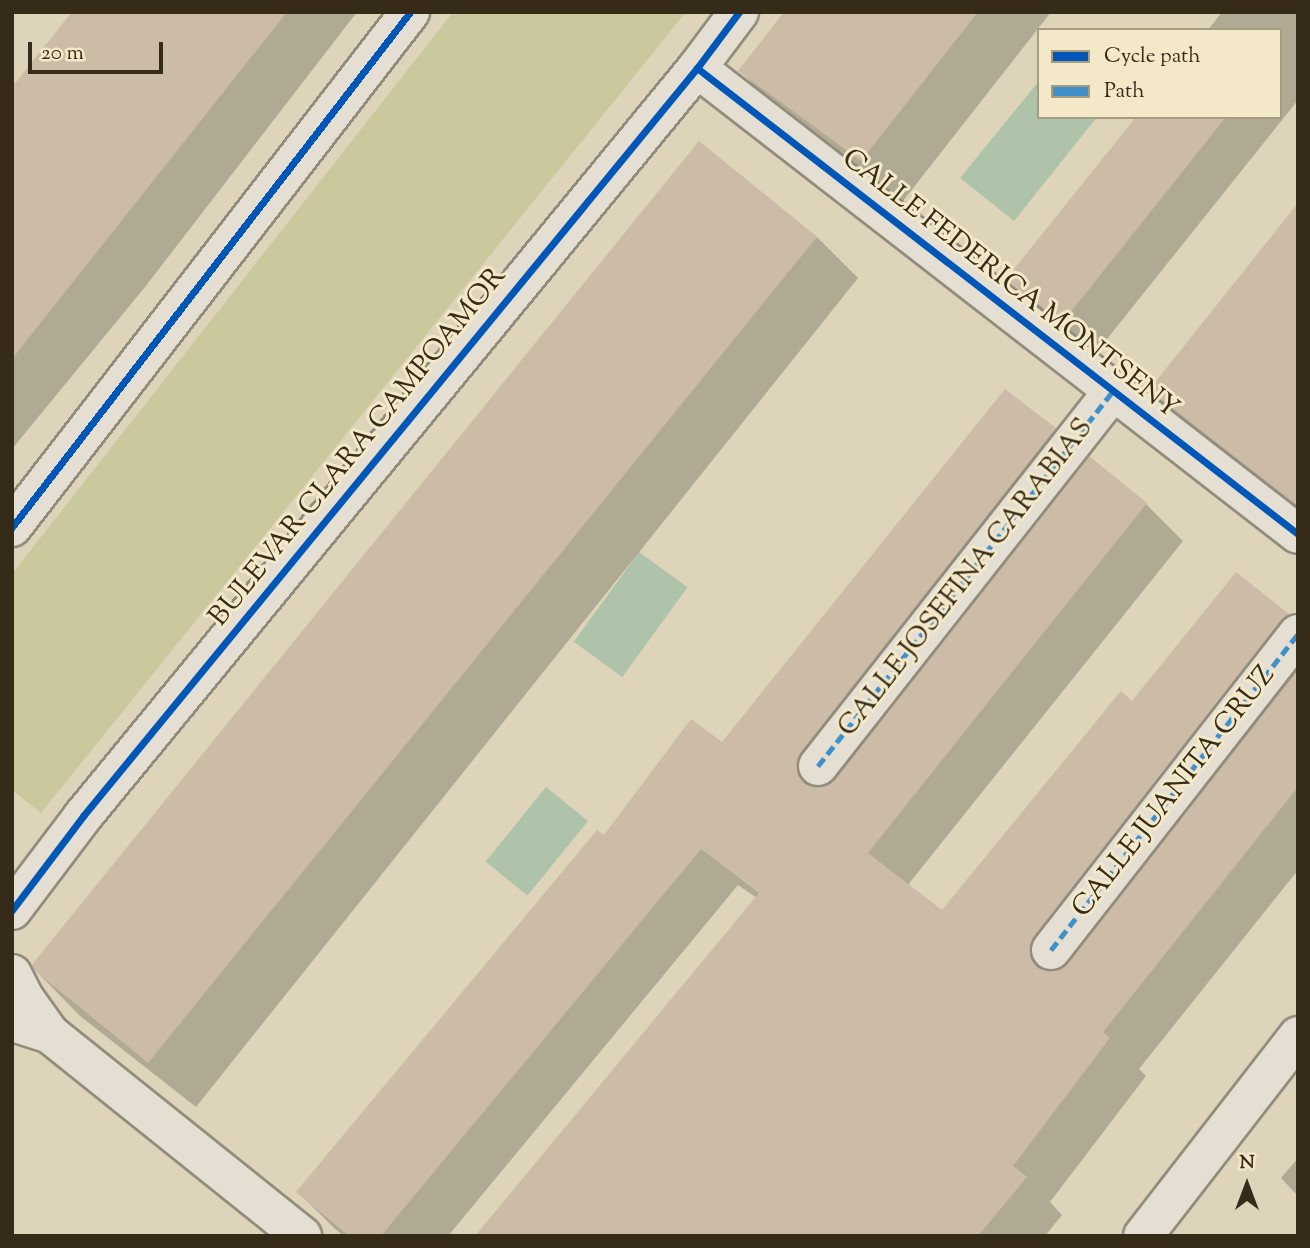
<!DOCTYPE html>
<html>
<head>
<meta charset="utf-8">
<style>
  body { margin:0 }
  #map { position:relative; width:1310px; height:1248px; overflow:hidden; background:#ddd4b9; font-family:"Sorts Mill Goudy",serif }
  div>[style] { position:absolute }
  .green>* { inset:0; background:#cbc89d }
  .water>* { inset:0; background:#aec3aa; transform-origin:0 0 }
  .shadow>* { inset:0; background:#0003 }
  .building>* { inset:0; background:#cbbba7; transform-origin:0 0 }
  .roads { filter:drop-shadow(2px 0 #938c7c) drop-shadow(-2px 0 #938c7c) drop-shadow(0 2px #938c7c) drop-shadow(0 -2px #938c7c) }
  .minor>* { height:38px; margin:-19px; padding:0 19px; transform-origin:19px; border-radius:19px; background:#e4dfd2 }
  .quiet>* { height:5px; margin-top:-2.5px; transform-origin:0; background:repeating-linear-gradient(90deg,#3d90c9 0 10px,transparent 0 15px) }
  .cycleway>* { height:7px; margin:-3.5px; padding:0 3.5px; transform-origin:3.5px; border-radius:3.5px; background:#0057b8 }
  span { translate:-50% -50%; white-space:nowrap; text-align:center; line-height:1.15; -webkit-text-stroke:6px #f3e8c8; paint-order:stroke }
  .street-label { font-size:28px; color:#362a19 }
  .frame { position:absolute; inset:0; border:14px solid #362a19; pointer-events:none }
  .legend { position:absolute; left:1037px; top:28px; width:245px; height:91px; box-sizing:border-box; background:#f3e8c8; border:2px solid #a79c82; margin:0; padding:9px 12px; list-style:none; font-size:21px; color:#362a19 }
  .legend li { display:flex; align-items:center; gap:14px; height:35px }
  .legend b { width:35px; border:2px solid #a79c82 }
  .north { position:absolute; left:1212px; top:1150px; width:70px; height:70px; -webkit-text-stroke:5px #f3e8c8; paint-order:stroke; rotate:0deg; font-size:19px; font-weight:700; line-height:28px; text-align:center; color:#362a19 }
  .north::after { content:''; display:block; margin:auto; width:24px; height:32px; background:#362a19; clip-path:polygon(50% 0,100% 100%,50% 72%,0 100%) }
  .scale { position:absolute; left:28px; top:42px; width:135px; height:32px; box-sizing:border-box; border:4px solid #362a19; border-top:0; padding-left:9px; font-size:21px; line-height:24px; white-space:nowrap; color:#362a19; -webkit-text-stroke:5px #f3e8c8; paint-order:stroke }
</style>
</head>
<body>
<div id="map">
  <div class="green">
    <div style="clip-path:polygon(453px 12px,686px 12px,41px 813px,12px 790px,12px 574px)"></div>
  </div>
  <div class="water">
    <div style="clip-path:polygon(1039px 81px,1039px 117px,1097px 117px,1014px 221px,960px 178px)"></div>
    <div style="left:639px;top:552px;width:60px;height:111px;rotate:36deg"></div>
    <div style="left:546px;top:787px;width:54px;height:96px;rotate:39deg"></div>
  </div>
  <div class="shadow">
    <div style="clip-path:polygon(74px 12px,357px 12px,145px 287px,12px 449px,12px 89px)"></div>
    <div style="clip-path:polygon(786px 12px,1051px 12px,903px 201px,781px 112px,740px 71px)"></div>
    <div style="clip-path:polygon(1222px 12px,1298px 12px,1298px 100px,1095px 354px,1041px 312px,1009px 279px,1138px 117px,1280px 117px,1280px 30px,1208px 30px)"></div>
    <div style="clip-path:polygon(1298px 204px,1298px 511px,1183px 423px,1151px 390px)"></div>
    <div style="clip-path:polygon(817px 237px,858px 278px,196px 1107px,80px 1016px,39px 974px)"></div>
    <div style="clip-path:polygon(1055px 430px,1087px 462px,1146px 504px,1183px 541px,907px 886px,942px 913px,1132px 703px,1236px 574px,1298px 625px,1298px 870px,1139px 1069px,1146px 1076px,1050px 1202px,1062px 1215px,1045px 1236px,477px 1236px,757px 898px,738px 885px,448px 1236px,344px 1236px,335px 1229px,298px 1192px,604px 838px,722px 744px)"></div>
    <div style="clip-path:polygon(1298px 1158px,1298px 1196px,1281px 1178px)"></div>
  </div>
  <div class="building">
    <div style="clip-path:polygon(72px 12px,287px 12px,12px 359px,12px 87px)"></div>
    <div style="clip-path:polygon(784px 12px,978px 12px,861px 161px,738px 71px)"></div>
    <div style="clip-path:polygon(1136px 117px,1226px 117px,1062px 323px,1006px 279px)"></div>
    <div style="left:699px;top:141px;width:152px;height:1063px;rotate:39deg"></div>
    <div style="clip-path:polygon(1298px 203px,1298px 506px,1149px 390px)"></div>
    <div style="clip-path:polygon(1005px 389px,1056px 428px,801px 752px,796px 764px,798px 775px,805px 784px,816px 788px,827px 786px,835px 780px,1089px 456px,1147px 503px,868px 853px,942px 910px,1121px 691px,1132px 701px,1236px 572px,1289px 614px,1281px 621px,1034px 937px,1029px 948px,1031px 959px,1038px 968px,1049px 972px,1060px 970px,1068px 963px,1298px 670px,1298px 787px,1103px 1032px,1110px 1038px,1013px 1166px,1027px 1177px,978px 1236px,475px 1236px,759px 893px,701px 849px,381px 1236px,349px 1236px,296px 1192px,597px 830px,604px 835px,691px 719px,722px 742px)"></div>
  </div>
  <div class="roads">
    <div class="minor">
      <div style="left:697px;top:68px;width:760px;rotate:37.79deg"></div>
      <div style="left:12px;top:527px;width:651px;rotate:-52.3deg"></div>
      <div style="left:818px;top:766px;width:477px;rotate:-51.8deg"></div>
      <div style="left:12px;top:910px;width:118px;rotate:-52.9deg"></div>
      <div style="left:83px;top:816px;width:968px;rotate:-50.62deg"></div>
      <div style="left:697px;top:68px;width:70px;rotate:-53.1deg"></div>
      <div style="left:1051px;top:950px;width:401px;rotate:-52deg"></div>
      <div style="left:12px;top:974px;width:28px;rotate:63deg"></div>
      <div style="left:25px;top:999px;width:43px;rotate:54.5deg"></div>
      <div style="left:50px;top:1034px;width:40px;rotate:-162deg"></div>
      <div style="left:50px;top:1034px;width:323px;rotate:38.7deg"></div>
      <div style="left:1143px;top:1236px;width:253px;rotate:-52.2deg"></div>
    </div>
  </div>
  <div class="quiet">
    <div style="left:818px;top:766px;width:477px;rotate:-51.8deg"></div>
    <div style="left:1051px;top:950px;width:401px;rotate:-52deg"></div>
  </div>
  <div class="cycleway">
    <div style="left:697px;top:68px;width:760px;rotate:37.79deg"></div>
    <div style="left:12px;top:527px;width:651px;rotate:-52.3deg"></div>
    <div style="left:12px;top:910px;width:118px;rotate:-52.9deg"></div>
    <div style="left:83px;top:816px;width:968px;rotate:-50.62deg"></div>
    <div style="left:697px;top:68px;width:70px;rotate:-53.1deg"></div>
  </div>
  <div class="street-label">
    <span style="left:1010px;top:284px;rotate:38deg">CALLE FEDERICA MONTSENY</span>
    <span style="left:358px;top:447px;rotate:-51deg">BULEVAR CLARA CAMPOAMOR</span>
    <span style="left:966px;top:578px;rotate:-52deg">CALLE JOSEFINA CARABIAS</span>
    <span style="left:1174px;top:792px;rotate:-52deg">CALLE JUANITA CRUZ</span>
  </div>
  <div class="frame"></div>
  <ul class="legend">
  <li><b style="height:9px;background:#0057b8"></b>Cycle path</li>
  <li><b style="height:9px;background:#3d90c9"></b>Path</li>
  </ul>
  <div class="north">N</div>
  <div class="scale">20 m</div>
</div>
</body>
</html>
